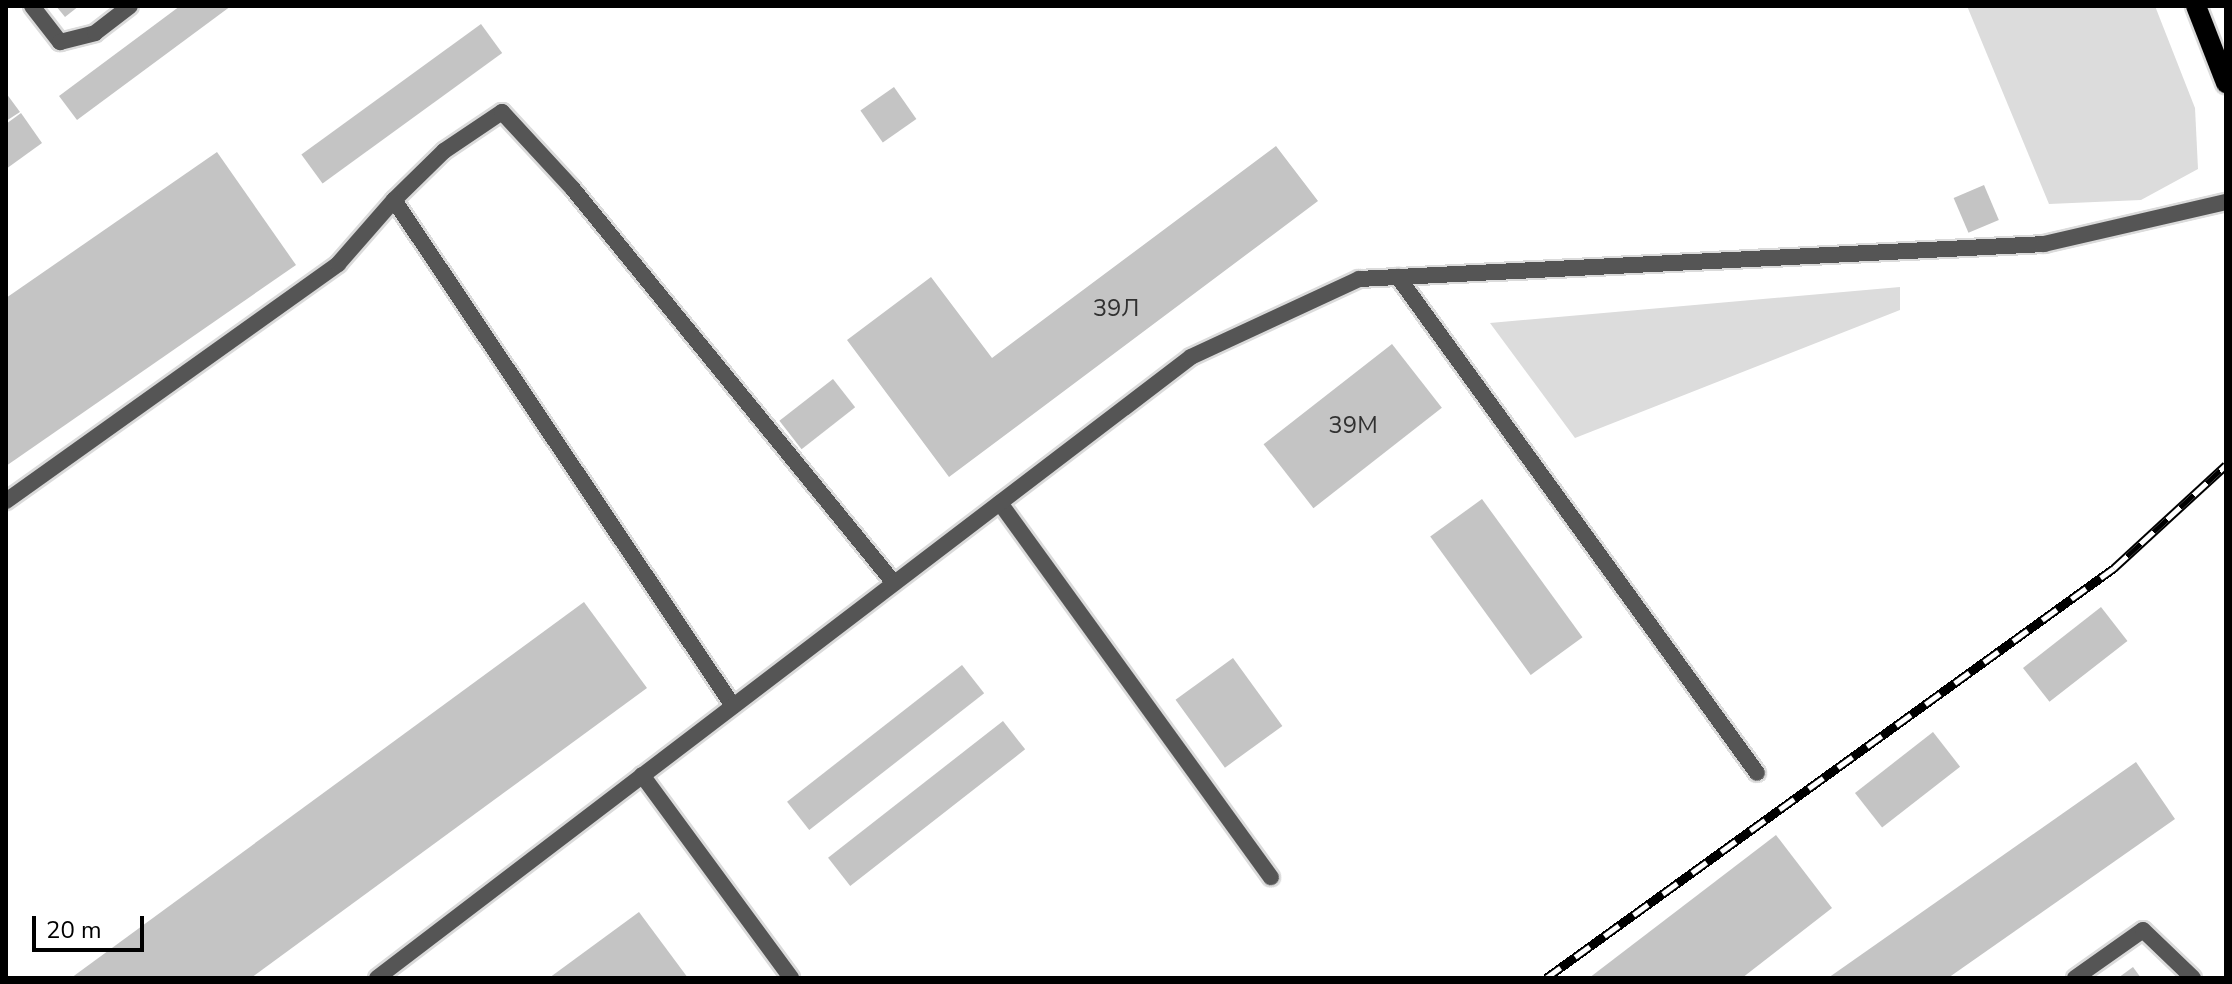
<!DOCTYPE html>
<html>
<head>
<meta charset="utf-8">
<style>
  body { margin:0 }
  #map { position:relative; width:2232px; height:984px; overflow:hidden; background:#fff; font-family:"Nunito Sans",sans-serif }
  div>[style] { position:absolute }
  .green>* { inset:0; background:#dcdcdc }
  .building>* { inset:0; background:#c4c4c4; transform-origin:0 0 }
  .roads { filter:drop-shadow(2px 0 #dbdbdb) drop-shadow(-2px 0 #dbdbdb) drop-shadow(0 2px #dbdbdb) drop-shadow(0 -2px #dbdbdb) }
  .service>* { height:16px; margin:-8px; padding:0 8px; transform-origin:8px; border-radius:8px; background:#555 }
  .primary>* { height:20px; margin:-10px; padding:0 10px; transform-origin:10px; border-radius:10px; background:#000 }
  .rail>* { height:9px; margin-top:-4.5px; transform-origin:0; background:repeating-linear-gradient(90deg,#fff 0 18px,#000 0 36px); box-sizing:border-box; border-block:2px solid #000 }
  span { translate:-50% -50%; white-space:nowrap; text-align:center; line-height:1.15; -webkit-text-stroke:8px #fff; paint-order:stroke }
  .number-label { font-size:24px; color:#313131 }
  .number-label span { -webkit-text-stroke-width:0 }
  .frame { position:absolute; inset:0; border:8px solid #000; pointer-events:none }
  .scale { position:absolute; left:32px; top:916px; width:112px; height:36px; box-sizing:border-box; border:4px solid #000; border-top:0; padding-left:10px; font-size:24px; line-height:28px; white-space:nowrap; color:#000; -webkit-text-stroke:6px #fff; paint-order:stroke }
</style>
</head>
<body>
<div id="map">
  <div class="green">
    <div style="clip-path:polygon(1967px 6px,2155px 6px,2195px 108px,2198px 169px,2141px 200px,2049px 204px)"></div>
    <div style="clip-path:polygon(1900px 287px,1900px 310px,1575px 438px,1490px 323px)"></div>
  </div>
  <div class="building">
    <div style="clip-path:polygon(56px 6px,79px 6px,65px 17px)"></div>
    <div style="clip-path:polygon(180px 6px,231px 6px,77px 120px,59px 96px)"></div>
    <div style="left:481px;top:24px;width:36px;height:222px;rotate:54deg"></div>
    <div style="left:894px;top:87px;width:39px;height:41px;rotate:55deg"></div>
    <div style="clip-path:polygon(6px 93px,20px 112px,6px 121px)"></div>
    <div style="clip-path:polygon(21px 113px,42px 143px,6px 169px,6px 124px)"></div>
    <div style="clip-path:polygon(1276px 146px,1318px 201px,949px 477px,847px 340px,931px 277px,992px 358px)"></div>
    <div style="clip-path:polygon(217px 152px,296px 265px,6px 466px,6px 298px)"></div>
    <div style="left:1984px;top:185px;width:38px;height:33px;rotate:67deg"></div>
    <div style="left:1392px;top:344px;width:81px;height:163px;rotate:52deg"></div>
    <div style="left:833px;top:379px;width:36px;height:68px;rotate:52deg"></div>
    <div style="left:1482px;top:499px;width:171px;height:64px;rotate:54deg"></div>
    <div style="clip-path:polygon(584px 602px,647px 688px,251px 978px,71px 978px)"></div>
    <div style="left:2101px;top:607px;width:43px;height:99px;rotate:52deg"></div>
    <div style="left:1233px;top:658px;width:84px;height:71px;rotate:54deg"></div>
    <div style="left:962px;top:665px;width:36px;height:222px;rotate:52deg"></div>
    <div style="left:1003px;top:721px;width:36px;height:222px;rotate:52deg"></div>
    <div style="left:1933px;top:732px;width:44px;height:99px;rotate:52deg"></div>
    <div style="clip-path:polygon(2136px 762px,2175px 819px,1948px 978px,1828px 978px)"></div>
    <div style="clip-path:polygon(1776px 835px,1832px 908px,1742px 978px,1589px 978px)"></div>
    <div style="clip-path:polygon(639px 912px,688px 978px,549px 978px)"></div>
    <div style="clip-path:polygon(2133px 967px,2141px 978px,2118px 978px)"></div>
  </div>
  <div class="roads">
    <div class="service">
      <div style="left:32px;top:6px;width:46px;rotate:52.1deg"></div>
      <div style="left:60px;top:42px;width:36px;rotate:-14deg"></div>
      <div style="left:95px;top:33px;width:44px;rotate:-37.6deg"></div>
      <div style="left:394px;top:200px;width:70px;rotate:-44.4deg"></div>
      <div style="left:444px;top:151px;width:70px;rotate:-33.9deg"></div>
      <div style="left:502px;top:112px;width:105px;rotate:47.3deg"></div>
      <div style="left:573px;top:189px;width:508px;rotate:50.83deg"></div>
      <div style="left:1398px;top:277px;width:612px;rotate:54.1deg"></div>
      <div style="left:6px;top:501px;width:408px;rotate:-35.5deg"></div>
      <div style="left:338px;top:264px;width:85px;rotate:-48.8deg"></div>
      <div style="left:394px;top:200px;width:609px;rotate:56.18deg"></div>
      <div style="left:1000px;top:503px;width:462px;rotate:54.1deg"></div>
      <div style="left:642px;top:775px;width:252px;rotate:53.7deg"></div>
      <div style="left:377px;top:978px;width:1024px;rotate:-37.34deg"></div>
      <div style="left:1191px;top:357px;width:185px;rotate:-24.9deg"></div>
      <div style="left:1359px;top:279px;width:686px;rotate:-2.92deg"></div>
      <div style="left:2044px;top:244px;width:187px;rotate:-13deg"></div>
      <div style="left:2075px;top:978px;width:83px;rotate:-35.2deg"></div>
      <div style="left:2143px;top:930px;width:69px;rotate:43.8deg"></div>
    </div>
    <div class="primary">
      <div style="left:2196px;top:6px;width:83px;rotate:68.7deg"></div>
    </div>
  </div>
  <div class="rail">
    <div style="left:1546px;top:978px;width:701px;rotate:-35.82deg"></div>
    <div style="left:2114px;top:568px;width:152px;rotate:-42.6deg"></div>
  </div>
  <div class="number-label">
    <span style="left:1116px;top:309px">39Л</span>
    <span style="left:1353px;top:426px">39М</span>
  </div>
  <div class="frame"></div>
  <div class="scale">20 m</div>
</div>
</body>
</html>
